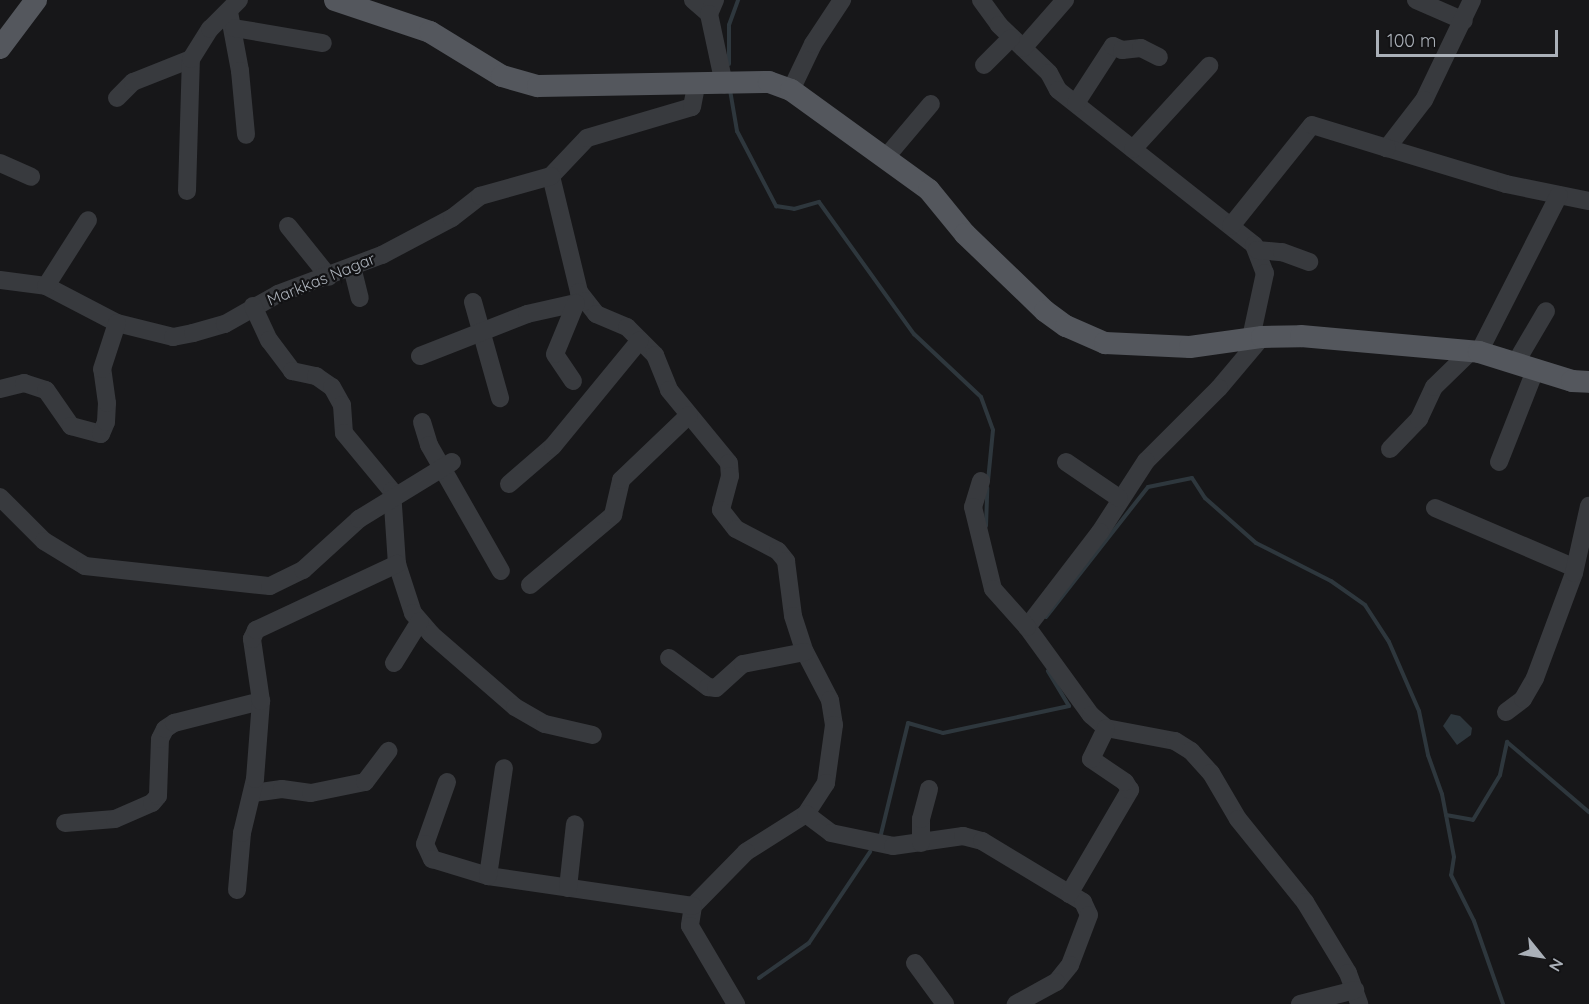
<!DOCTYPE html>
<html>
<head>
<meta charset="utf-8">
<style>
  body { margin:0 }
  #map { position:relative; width:1589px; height:1004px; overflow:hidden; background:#171719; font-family:Quicksand,sans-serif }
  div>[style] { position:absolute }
  .water>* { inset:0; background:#2e373d }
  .stream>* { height:4px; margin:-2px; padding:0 2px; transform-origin:2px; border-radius:2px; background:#2e373d }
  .minor>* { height:18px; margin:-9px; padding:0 9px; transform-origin:9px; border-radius:9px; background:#383a3e }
  .major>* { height:22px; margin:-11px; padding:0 11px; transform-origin:11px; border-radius:11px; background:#54575d }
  span { translate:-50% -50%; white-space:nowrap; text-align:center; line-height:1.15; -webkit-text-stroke:4.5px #121214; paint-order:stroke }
  .street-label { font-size:16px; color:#aab0b8 }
  .north { position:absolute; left:1511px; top:926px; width:60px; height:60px; -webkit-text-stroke:4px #121214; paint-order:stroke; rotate:120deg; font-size:16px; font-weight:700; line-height:24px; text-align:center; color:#aab0b8 }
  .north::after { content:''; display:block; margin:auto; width:21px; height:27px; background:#aab0b8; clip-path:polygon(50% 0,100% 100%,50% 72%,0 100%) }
  .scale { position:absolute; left:1376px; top:30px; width:182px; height:27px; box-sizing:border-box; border:3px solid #aab0b8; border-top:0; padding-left:8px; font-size:18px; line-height:21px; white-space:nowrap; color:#aab0b8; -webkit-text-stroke:4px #121214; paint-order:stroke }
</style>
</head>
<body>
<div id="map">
  <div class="water">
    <div style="clip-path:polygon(1451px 714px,1460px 716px,1472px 728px,1471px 735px,1457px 745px,1443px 726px)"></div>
  </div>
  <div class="stream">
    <div style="left:729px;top:64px;width:39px;rotate:-90deg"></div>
    <div style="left:729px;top:25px;width:27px;rotate:-70deg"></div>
    <div style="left:730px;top:90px;width:42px;rotate:80.3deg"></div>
    <div style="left:737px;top:131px;width:85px;rotate:62.5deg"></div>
    <div style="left:776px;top:206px;width:18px;rotate:9deg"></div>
    <div style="left:794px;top:209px;width:26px;rotate:-16deg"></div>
    <div style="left:819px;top:202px;width:163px;rotate:54.3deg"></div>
    <div style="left:914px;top:334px;width:92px;rotate:43.2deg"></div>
    <div style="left:981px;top:397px;width:35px;rotate:70deg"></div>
    <div style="left:993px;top:430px;width:51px;rotate:95.6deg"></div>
    <div style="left:986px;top:526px;width:38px;rotate:-88deg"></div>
    <div style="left:1046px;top:617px;width:165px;rotate:-51.9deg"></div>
    <div style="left:1148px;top:487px;width:45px;rotate:-11.6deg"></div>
    <div style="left:1192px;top:478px;width:24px;rotate:57deg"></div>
    <div style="left:1205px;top:498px;width:68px;rotate:41.4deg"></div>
    <div style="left:1256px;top:543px;width:84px;rotate:26.9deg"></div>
    <div style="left:1331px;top:581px;width:42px;rotate:35.2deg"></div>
    <div style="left:1365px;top:605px;width:44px;rotate:57deg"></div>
    <div style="left:1389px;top:642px;width:75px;rotate:66.5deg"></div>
    <div style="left:1419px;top:711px;width:45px;rotate:78.4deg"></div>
    <div style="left:1428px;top:755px;width:41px;rotate:70.3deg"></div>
    <div style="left:1442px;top:794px;width:64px;rotate:79.2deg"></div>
    <div style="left:1454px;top:857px;width:18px;rotate:99deg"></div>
    <div style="left:1451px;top:875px;width:51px;rotate:63.4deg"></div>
    <div style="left:1474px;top:921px;width:88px;rotate:70.7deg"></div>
    <div style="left:1446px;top:815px;width:27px;rotate:10deg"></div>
    <div style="left:1473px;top:820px;width:52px;rotate:-59deg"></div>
    <div style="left:1500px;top:775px;width:34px;rotate:-78deg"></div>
    <div style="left:1507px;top:742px;width:108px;rotate:40.5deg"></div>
    <div style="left:881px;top:834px;width:114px;rotate:-76.3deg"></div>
    <div style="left:908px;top:723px;width:36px;rotate:16deg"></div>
    <div style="left:943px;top:733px;width:129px;rotate:-12.1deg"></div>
    <div style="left:1069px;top:706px;width:41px;rotate:-121deg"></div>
    <div style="left:759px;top:978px;width:61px;rotate:-35deg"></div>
    <div style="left:809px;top:943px;width:110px;rotate:-56.2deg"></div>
  </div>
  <div class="minor">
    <div style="left:693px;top:0;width:21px;rotate:41deg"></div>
    <div style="left:715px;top:0;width:15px;rotate:113deg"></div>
    <div style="left:709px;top:14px;width:72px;rotate:77.9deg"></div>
    <div style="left:981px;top:0;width:31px;rotate:54deg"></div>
    <div style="left:999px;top:25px;width:69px;rotate:43.8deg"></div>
    <div style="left:1049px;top:73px;width:19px;rotate:62deg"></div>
    <div style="left:1058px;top:90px;width:250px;rotate:38.3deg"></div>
    <div style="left:1254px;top:245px;width:30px;rotate:69deg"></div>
    <div style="left:1265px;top:273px;width:66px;rotate:102.2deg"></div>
    <div style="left:1416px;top:0;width:52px;rotate:23.6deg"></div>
    <div style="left:1472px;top:0;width:111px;rotate:115.6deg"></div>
    <div style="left:1424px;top:100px;width:61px;rotate:127.6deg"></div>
    <div style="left:1387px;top:148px;width:124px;rotate:16.8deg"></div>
    <div style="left:1506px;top:184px;width:85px;rotate:11.6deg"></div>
    <div style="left:229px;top:12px;width:60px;rotate:79.4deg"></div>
    <div style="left:240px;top:71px;width:64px;rotate:84.6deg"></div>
    <div style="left:234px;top:28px;width:90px;rotate:9.6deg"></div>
    <div style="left:1023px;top:48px;width:64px;rotate:-48.8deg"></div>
    <div style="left:984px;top:65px;width:38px;rotate:-45deg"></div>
    <div style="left:791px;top:90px;width:51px;rotate:-64.4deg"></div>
    <div style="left:813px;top:44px;width:53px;rotate:-56.6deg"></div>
    <div style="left:117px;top:98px;width:23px;rotate:-45deg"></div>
    <div style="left:133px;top:82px;width:62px;rotate:-21.6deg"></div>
    <div style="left:1076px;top:103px;width:68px;rotate:-57deg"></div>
    <div style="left:1113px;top:46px;width:10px;rotate:24deg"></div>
    <div style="left:1122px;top:50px;width:19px;rotate:-6deg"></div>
    <div style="left:1141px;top:48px;width:20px;rotate:27deg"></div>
    <div style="left:1133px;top:149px;width:113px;rotate:-47.5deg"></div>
    <div style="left:887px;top:156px;width:68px;rotate:-49.8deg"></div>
    <div style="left:0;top:163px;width:34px;rotate:24deg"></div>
    <div style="left:551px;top:176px;width:119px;rotate:76.4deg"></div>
    <div style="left:579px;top:292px;width:28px;rotate:52deg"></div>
    <div style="left:596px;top:314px;width:34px;rotate:23deg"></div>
    <div style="left:627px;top:327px;width:40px;rotate:45deg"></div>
    <div style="left:655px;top:355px;width:38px;rotate:68deg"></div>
    <div style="left:669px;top:390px;width:94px;rotate:50.6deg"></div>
    <div style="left:729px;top:463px;width:13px;rotate:86deg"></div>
    <div style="left:730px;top:476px;width:35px;rotate:105deg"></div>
    <div style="left:721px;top:510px;width:24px;rotate:52deg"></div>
    <div style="left:736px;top:529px;width:47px;rotate:27.6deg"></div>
    <div style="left:778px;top:551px;width:13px;rotate:51deg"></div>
    <div style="left:786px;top:561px;width:55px;rotate:82.7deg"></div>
    <div style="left:793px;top:616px;width:38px;rotate:72deg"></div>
    <div style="left:805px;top:652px;width:54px;rotate:62.5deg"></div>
    <div style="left:830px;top:700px;width:25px;rotate:81deg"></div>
    <div style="left:834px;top:725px;width:59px;rotate:97.9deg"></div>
    <div style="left:826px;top:783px;width:37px;rotate:123deg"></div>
    <div style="left:806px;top:814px;width:71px;rotate:147.7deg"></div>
    <div style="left:746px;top:852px;width:76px;rotate:134.5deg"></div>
    <div style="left:693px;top:906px;width:20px;rotate:99deg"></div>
    <div style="left:690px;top:926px;width:91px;rotate:59.5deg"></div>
    <div style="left:551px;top:176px;width:52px;rotate:-46.5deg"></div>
    <div style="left:587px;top:138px;width:109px;rotate:-16.4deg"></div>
    <div style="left:692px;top:107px;width:21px;rotate:-79deg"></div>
    <div style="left:187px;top:191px;width:132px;rotate:-88.3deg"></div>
    <div style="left:191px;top:59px;width:36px;rotate:-58deg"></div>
    <div style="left:210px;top:29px;width:41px;rotate:-45deg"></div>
    <div style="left:288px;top:226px;width:65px;rotate:51.2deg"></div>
    <div style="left:1231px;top:226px;width:129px;rotate:-51.3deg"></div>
    <div style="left:1312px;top:125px;width:78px;rotate:17deg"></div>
    <div style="left:1257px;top:250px;width:25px;rotate:5deg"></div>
    <div style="left:1282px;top:252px;width:29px;rotate:20deg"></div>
    <div style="left:352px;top:267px;width:32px;rotate:76deg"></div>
    <div style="left:0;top:280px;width:46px;rotate:7.4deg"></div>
    <div style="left:46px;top:286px;width:80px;rotate:27.5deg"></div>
    <div style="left:117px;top:323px;width:58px;rotate:14deg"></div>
    <div style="left:173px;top:337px;width:20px;rotate:-11deg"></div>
    <div style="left:193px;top:333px;width:33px;rotate:-16deg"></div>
    <div style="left:225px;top:324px;width:61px;rotate:-29.5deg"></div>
    <div style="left:278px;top:294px;width:111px;rotate:-20.6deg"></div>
    <div style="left:382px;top:255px;width:79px;rotate:-27.9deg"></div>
    <div style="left:452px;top:218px;width:36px;rotate:-38deg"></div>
    <div style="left:480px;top:196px;width:74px;rotate:-15.7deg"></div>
    <div style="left:46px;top:286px;width:78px;rotate:-57.5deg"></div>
    <div style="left:473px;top:302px;width:100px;rotate:74.3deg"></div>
    <div style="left:253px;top:306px;width:38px;rotate:65deg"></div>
    <div style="left:269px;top:340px;width:39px;rotate:53deg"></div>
    <div style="left:292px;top:371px;width:25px;rotate:12deg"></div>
    <div style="left:316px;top:376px;width:19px;rotate:35deg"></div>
    <div style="left:332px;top:387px;width:21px;rotate:61deg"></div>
    <div style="left:342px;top:405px;width:28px;rotate:86deg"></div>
    <div style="left:344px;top:433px;width:75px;rotate:50.4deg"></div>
    <div style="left:392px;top:491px;width:73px;rotate:86.1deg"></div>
    <div style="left:397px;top:564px;width:52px;rotate:71.9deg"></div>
    <div style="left:413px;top:613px;width:28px;rotate:49deg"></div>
    <div style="left:431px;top:634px;width:111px;rotate:41deg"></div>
    <div style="left:515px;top:707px;width:34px;rotate:30deg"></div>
    <div style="left:545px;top:724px;width:49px;rotate:12.9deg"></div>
    <div style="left:1262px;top:337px;width:67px;rotate:130.1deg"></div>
    <div style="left:1219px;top:388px;width:103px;rotate:135deg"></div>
    <div style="left:1146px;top:461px;width:85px;rotate:122.9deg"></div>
    <div style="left:1100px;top:532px;width:120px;rotate:127.5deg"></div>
    <div style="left:1027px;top:627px;width:109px;rotate:54deg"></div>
    <div style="left:1091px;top:715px;width:20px;rotate:41deg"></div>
    <div style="left:1106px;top:728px;width:70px;rotate:10.7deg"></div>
    <div style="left:1175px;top:741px;width:19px;rotate:32deg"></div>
    <div style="left:1191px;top:751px;width:30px;rotate:48deg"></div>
    <div style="left:1211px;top:773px;width:53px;rotate:59.6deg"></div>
    <div style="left:1238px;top:819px;width:107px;rotate:51.1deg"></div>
    <div style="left:1305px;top:902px;width:83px;rotate:58.8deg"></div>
    <div style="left:1348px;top:973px;width:33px;rotate:70deg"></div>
    <div style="left:1479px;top:352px;width:176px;rotate:-63deg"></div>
    <div style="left:420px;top:356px;width:115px;rotate:-21.4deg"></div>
    <div style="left:527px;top:314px;width:59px;rotate:-12.6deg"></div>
    <div style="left:1516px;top:362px;width:59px;rotate:-59.5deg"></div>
    <div style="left:573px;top:381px;width:32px;rotate:-124deg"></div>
    <div style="left:555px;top:354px;width:55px;rotate:-67.6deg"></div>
    <div style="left:0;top:389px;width:25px;rotate:-14deg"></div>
    <div style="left:24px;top:383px;width:23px;rotate:18deg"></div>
    <div style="left:46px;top:390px;width:44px;rotate:55.2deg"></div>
    <div style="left:71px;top:426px;width:31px;rotate:15deg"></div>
    <div style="left:101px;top:434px;width:13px;rotate:-67deg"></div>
    <div style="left:106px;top:422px;width:19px;rotate:-87deg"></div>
    <div style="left:107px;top:403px;width:34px;rotate:-98deg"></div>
    <div style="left:102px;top:369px;width:48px;rotate:-71.9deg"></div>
    <div style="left:422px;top:422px;width:24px;rotate:73deg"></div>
    <div style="left:429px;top:445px;width:145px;rotate:60.3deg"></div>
    <div style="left:1390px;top:449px;width:42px;rotate:-46deg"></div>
    <div style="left:1419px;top:419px;width:35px;rotate:-65deg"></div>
    <div style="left:1434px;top:387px;width:52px;rotate:-44.2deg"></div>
    <div style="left:1066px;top:462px;width:64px;rotate:34.2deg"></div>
    <div style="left:1499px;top:462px;width:101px;rotate:-68.5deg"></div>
    <div style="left:981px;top:481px;width:27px;rotate:107deg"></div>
    <div style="left:973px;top:507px;width:84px;rotate:76.3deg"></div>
    <div style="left:993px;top:589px;width:51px;rotate:48.2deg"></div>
    <div style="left:509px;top:484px;width:58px;rotate:-40.8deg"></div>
    <div style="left:553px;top:446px;width:137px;rotate:-50.6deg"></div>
    <div style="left:0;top:497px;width:62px;rotate:45deg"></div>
    <div style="left:44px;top:541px;width:48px;rotate:31.4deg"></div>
    <div style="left:85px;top:566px;width:186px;rotate:6.2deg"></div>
    <div style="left:270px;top:586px;width:37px;rotate:-26deg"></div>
    <div style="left:303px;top:570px;width:76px;rotate:-42.3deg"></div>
    <div style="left:359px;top:519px;width:109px;rotate:-31.5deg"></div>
    <div style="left:1435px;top:508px;width:152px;rotate:23.2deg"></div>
    <div style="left:530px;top:585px;width:109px;rotate:-40.1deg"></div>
    <div style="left:613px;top:515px;width:36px;rotate:-77deg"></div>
    <div style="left:621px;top:480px;width:94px;rotate:-43.7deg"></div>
    <div style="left:669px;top:658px;width:49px;rotate:36.6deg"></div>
    <div style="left:708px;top:687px;width:8px;rotate:7deg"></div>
    <div style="left:716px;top:688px;width:36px;rotate:-42deg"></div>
    <div style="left:743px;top:664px;width:63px;rotate:-11deg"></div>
    <div style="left:394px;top:663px;width:49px;rotate:-58.2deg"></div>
    <div style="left:1506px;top:712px;width:21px;rotate:-37deg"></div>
    <div style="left:1523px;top:699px;width:24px;rotate:-60deg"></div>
    <div style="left:1535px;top:678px;width:112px;rotate:-69.6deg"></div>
    <div style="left:1574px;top:573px;width:69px;rotate:-77.4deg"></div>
    <div style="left:447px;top:782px;width:66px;rotate:109.5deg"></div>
    <div style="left:425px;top:844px;width:17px;rotate:65deg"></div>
    <div style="left:432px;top:859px;width:59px;rotate:16.9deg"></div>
    <div style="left:488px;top:876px;width:207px;rotate:8.3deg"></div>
    <div style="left:253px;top:793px;width:29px;rotate:-8deg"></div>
    <div style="left:282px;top:789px;width:29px;rotate:8deg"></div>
    <div style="left:311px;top:793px;width:55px;rotate:-11.5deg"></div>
    <div style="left:365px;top:782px;width:39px;rotate:-53deg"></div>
    <div style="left:806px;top:814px;width:31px;rotate:37deg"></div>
    <div style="left:831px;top:833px;width:63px;rotate:11.8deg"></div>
    <div style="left:893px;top:846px;width:71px;rotate:-8.1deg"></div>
    <div style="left:963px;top:836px;width:20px;rotate:15deg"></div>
    <div style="left:982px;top:841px;width:118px;rotate:31.1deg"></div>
    <div style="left:1083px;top:902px;width:14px;rotate:65deg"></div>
    <div style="left:1089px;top:915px;width:53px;rotate:110.8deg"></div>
    <div style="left:1070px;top:965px;width:22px;rotate:129deg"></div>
    <div style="left:1056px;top:982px;width:46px;rotate:151.2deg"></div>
    <div style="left:65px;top:823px;width:50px;rotate:-4.6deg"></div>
    <div style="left:115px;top:819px;width:40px;rotate:-23.4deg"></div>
    <div style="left:152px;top:803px;width:9px;rotate:-49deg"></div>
    <div style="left:158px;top:796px;width:57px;rotate:-88deg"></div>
    <div style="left:160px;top:739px;width:11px;rotate:-63deg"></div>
    <div style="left:165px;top:729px;width:11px;rotate:-34deg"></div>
    <div style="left:174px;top:723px;width:90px;rotate:-14.2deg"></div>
    <div style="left:921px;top:843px;width:24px;rotate:-90deg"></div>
    <div style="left:921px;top:819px;width:31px;rotate:-75deg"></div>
    <div style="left:488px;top:876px;width:109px;rotate:-81.6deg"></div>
    <div style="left:568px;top:888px;width:64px;rotate:-83.8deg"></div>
    <div style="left:237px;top:890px;width:57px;rotate:-85deg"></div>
    <div style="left:242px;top:833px;width:56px;rotate:-76.5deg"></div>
    <div style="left:255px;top:779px;width:78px;rotate:-85.6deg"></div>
    <div style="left:261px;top:701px;width:63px;rotate:-98.3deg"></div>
    <div style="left:252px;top:639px;width:10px;rotate:-66deg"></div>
    <div style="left:256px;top:630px;width:156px;rotate:-25.1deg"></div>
    <div style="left:1069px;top:894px;width:121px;rotate:-59.6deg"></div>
    <div style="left:1130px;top:790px;width:9px;rotate:-122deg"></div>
    <div style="left:1125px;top:782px;width:41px;rotate:-145.9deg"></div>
    <div style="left:1091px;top:759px;width:34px;rotate:-64deg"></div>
    <div style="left:915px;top:963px;width:51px;rotate:53.8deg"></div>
    <div style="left:1300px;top:1004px;width:57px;rotate:-14.3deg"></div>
  </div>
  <div class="major">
    <div style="left:335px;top:0;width:100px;rotate:18.6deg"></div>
    <div style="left:430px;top:32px;width:84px;rotate:31.4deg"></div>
    <div style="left:502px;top:76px;width:37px;rotate:16deg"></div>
    <div style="left:538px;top:86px;width:231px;rotate:-1deg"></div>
    <div style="left:769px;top:82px;width:23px;rotate:20deg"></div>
    <div style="left:791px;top:90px;width:170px;rotate:35.9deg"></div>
    <div style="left:929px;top:190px;width:57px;rotate:50.7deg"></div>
    <div style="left:965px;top:234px;width:111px;rotate:43.9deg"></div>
    <div style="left:1045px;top:311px;width:26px;rotate:36deg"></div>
    <div style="left:1066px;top:326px;width:43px;rotate:23.6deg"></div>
    <div style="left:1105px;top:343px;width:85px;rotate:2.7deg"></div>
    <div style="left:1190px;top:347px;width:73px;rotate:-7.9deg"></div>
    <div style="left:1262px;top:337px;width:39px;rotate:-1deg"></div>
    <div style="left:1301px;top:336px;width:179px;rotate:5.1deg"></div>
    <div style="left:1479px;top:352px;width:97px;rotate:17.3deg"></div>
    <div style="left:1572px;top:381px;width:17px;rotate:3deg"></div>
    <div style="left:0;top:48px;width:60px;rotate:-53.1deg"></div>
  </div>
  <div class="street-label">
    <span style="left:321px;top:279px;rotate:-22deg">Markkas Nagar</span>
  </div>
  <div class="north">N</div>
  <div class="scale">100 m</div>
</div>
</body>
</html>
